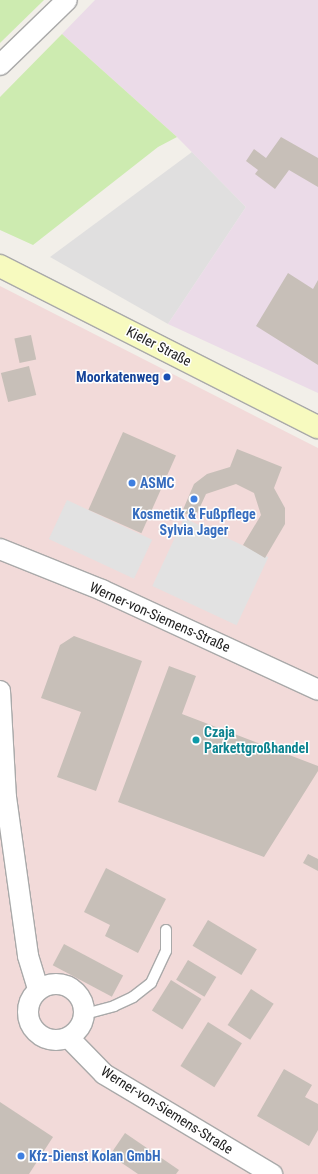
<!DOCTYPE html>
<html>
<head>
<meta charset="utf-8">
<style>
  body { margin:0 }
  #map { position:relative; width:318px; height:1174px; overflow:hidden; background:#f2efe9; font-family:"Roboto Condensed",sans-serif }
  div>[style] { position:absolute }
  .residential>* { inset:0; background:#e0dfdf }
  .commercial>* { inset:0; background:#f2dad9 }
  .industrial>* { inset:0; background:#ebdbe8 }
  .grass>* { inset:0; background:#cdebb0 }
  .parking>* { inset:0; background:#e2e2e2; transform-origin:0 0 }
  .building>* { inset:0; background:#c7bfb8; transform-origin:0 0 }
  .roads { filter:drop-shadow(1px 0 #a9a9a9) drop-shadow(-1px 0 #a9a9a9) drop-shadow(0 1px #a9a9a9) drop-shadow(0 -1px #a9a9a9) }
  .lane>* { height:10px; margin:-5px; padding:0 5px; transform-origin:5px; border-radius:5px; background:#fff }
  .street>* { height:20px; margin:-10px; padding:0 10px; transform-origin:10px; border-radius:10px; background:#fff }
  .street>.ring { margin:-10px; padding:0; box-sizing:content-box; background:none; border:20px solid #fff; border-radius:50% }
  .secondary>* { height:22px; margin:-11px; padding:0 11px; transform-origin:11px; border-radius:11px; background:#f7fabf }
  .dots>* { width:11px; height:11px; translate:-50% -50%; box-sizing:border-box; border:2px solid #fff; border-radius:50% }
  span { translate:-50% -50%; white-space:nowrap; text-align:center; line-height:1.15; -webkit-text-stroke:3px #fff; paint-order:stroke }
  .street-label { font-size:14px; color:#222 }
  .transit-label { font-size:14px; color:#164399; font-weight:700 }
  .right { translate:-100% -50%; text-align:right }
  .shop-label { font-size:14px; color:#366cbe; font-weight:700 }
  .left { translate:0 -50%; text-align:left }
  .culture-label { font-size:14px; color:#0d838f; font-weight:700 }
</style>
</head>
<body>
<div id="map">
  <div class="residential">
    <div style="clip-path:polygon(192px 152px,246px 207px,168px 324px,50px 257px)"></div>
  </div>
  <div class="commercial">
    <div style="clip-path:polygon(0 286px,318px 448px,318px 1174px,0 1174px)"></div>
  </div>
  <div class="industrial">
    <div style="clip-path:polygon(95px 0,318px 0,318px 393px,168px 324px,246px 207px,177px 137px,62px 34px)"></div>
  </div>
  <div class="grass">
    <div style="clip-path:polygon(0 0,44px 0,0 43px)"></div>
    <div style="clip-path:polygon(62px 34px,177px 137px,158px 147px,33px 245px,0 230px,0 97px)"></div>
  </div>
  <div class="parking">
    <div style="left:67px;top:500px;width:94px;height:43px;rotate:25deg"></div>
    <div style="left:184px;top:518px;width:93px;height:75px;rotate:25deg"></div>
  </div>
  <div class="building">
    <div style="clip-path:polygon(281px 137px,318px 158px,318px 187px,289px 170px,275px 189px,255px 174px,258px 170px,246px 161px,254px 149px,266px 158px)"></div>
    <div style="clip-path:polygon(288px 273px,313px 289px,318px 280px,318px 365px,256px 326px)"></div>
    <div style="left:31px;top:335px;width:25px;height:17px;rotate:78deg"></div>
    <div style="left:29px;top:366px;width:30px;height:29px;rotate:76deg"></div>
    <div style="left:123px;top:432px;width:58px;height:85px;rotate:24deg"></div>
    <div style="clip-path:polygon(237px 449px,282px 467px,274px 488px,285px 508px,285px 524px,265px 558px,243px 545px,261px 515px,254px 493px,236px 484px,206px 494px,195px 518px,182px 512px,194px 484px,207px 474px,230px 467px)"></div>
    <div style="clip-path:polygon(74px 636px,142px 661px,96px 791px,57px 777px,81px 712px,41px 698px,60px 645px)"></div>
    <div style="clip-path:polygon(169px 666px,196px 676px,182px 714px,318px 766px,318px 771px,264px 857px,118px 802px)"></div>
    <div style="clip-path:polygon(308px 854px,318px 859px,318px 871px,303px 863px)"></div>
    <div style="clip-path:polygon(106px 868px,166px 899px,138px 953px,105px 936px,110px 925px,84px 912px)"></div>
    <div style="left:208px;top:920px;width:57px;height:30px;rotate:31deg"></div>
    <div style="left:64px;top:944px;width:67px;height:24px;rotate:28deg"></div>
    <div style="left:188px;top:960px;width:33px;height:23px;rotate:31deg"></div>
    <div style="left:171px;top:980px;width:36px;height:36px;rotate:32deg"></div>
    <div style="left:251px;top:989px;width:27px;height:43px;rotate:33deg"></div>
    <div style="left:208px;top:1022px;width:40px;height:52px;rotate:32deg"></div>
    <div style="clip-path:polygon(284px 1069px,312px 1085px,305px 1097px,318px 1104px,318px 1130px,309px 1146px,257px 1116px)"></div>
    <div style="clip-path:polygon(0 1102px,53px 1137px,29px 1174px,0 1174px)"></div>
    <div style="clip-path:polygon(125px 1133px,179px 1170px,176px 1174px,138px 1174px,110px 1155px)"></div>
  </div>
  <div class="roads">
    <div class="lane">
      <div style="left:85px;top:1014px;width:30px;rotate:-15deg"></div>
      <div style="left:114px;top:1006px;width:21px;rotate:-25deg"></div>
      <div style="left:133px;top:997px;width:23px;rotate:-38deg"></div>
      <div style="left:151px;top:983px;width:35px;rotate:-65deg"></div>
      <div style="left:166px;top:951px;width:21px;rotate:-90deg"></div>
    </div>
    <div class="street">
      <div style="left:0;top:65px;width:93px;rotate:-44.1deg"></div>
      <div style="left:0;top:549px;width:110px;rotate:21.9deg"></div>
      <div style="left:102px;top:590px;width:238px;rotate:24.8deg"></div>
      <div style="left:0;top:691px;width:106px;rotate:86.8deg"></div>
      <div style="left:6px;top:797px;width:161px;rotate:82.1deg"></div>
      <div style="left:28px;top:956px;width:34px;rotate:73deg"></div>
      <div class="ring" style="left:28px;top:984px;width:36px;height:36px"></div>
      <div style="left:69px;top:1038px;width:50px;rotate:45.8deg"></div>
      <div style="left:104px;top:1074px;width:196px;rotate:30.8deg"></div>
    </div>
    <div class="secondary">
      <div style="left:0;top:266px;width:356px;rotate:26.9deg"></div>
    </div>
  </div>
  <div class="dots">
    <div style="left:167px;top:377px;background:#1a4fb4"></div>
    <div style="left:132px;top:483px;background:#3f7fe0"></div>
    <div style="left:194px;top:499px;background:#3f7fe0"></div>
    <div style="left:196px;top:740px;background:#0f9aa8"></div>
    <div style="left:21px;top:1156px;background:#3f7fe0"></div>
  </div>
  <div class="street-label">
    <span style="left:159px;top:346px;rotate:27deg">Kieler Straße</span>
    <span style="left:160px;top:617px;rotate:24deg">Werner-von-Siemens-Straße</span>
    <span style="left:167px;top:1110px;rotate:32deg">Werner-von-Siemens-Straße</span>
  </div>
  <div class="transit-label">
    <span class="right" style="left:159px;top:377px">Moorkatenweg</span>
  </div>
  <div class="shop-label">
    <span class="left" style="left:140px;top:483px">ASMC</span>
    <span style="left:194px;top:522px">Kosmetik &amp; Fußpflege<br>Sylvia Jager</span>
    <span class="left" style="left:29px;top:1156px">Kfz-Dienst Kolan GmbH</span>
  </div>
  <div class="culture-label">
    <span class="left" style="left:204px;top:740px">Czaja<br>Parkettgroßhandel</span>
  </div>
</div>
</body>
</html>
